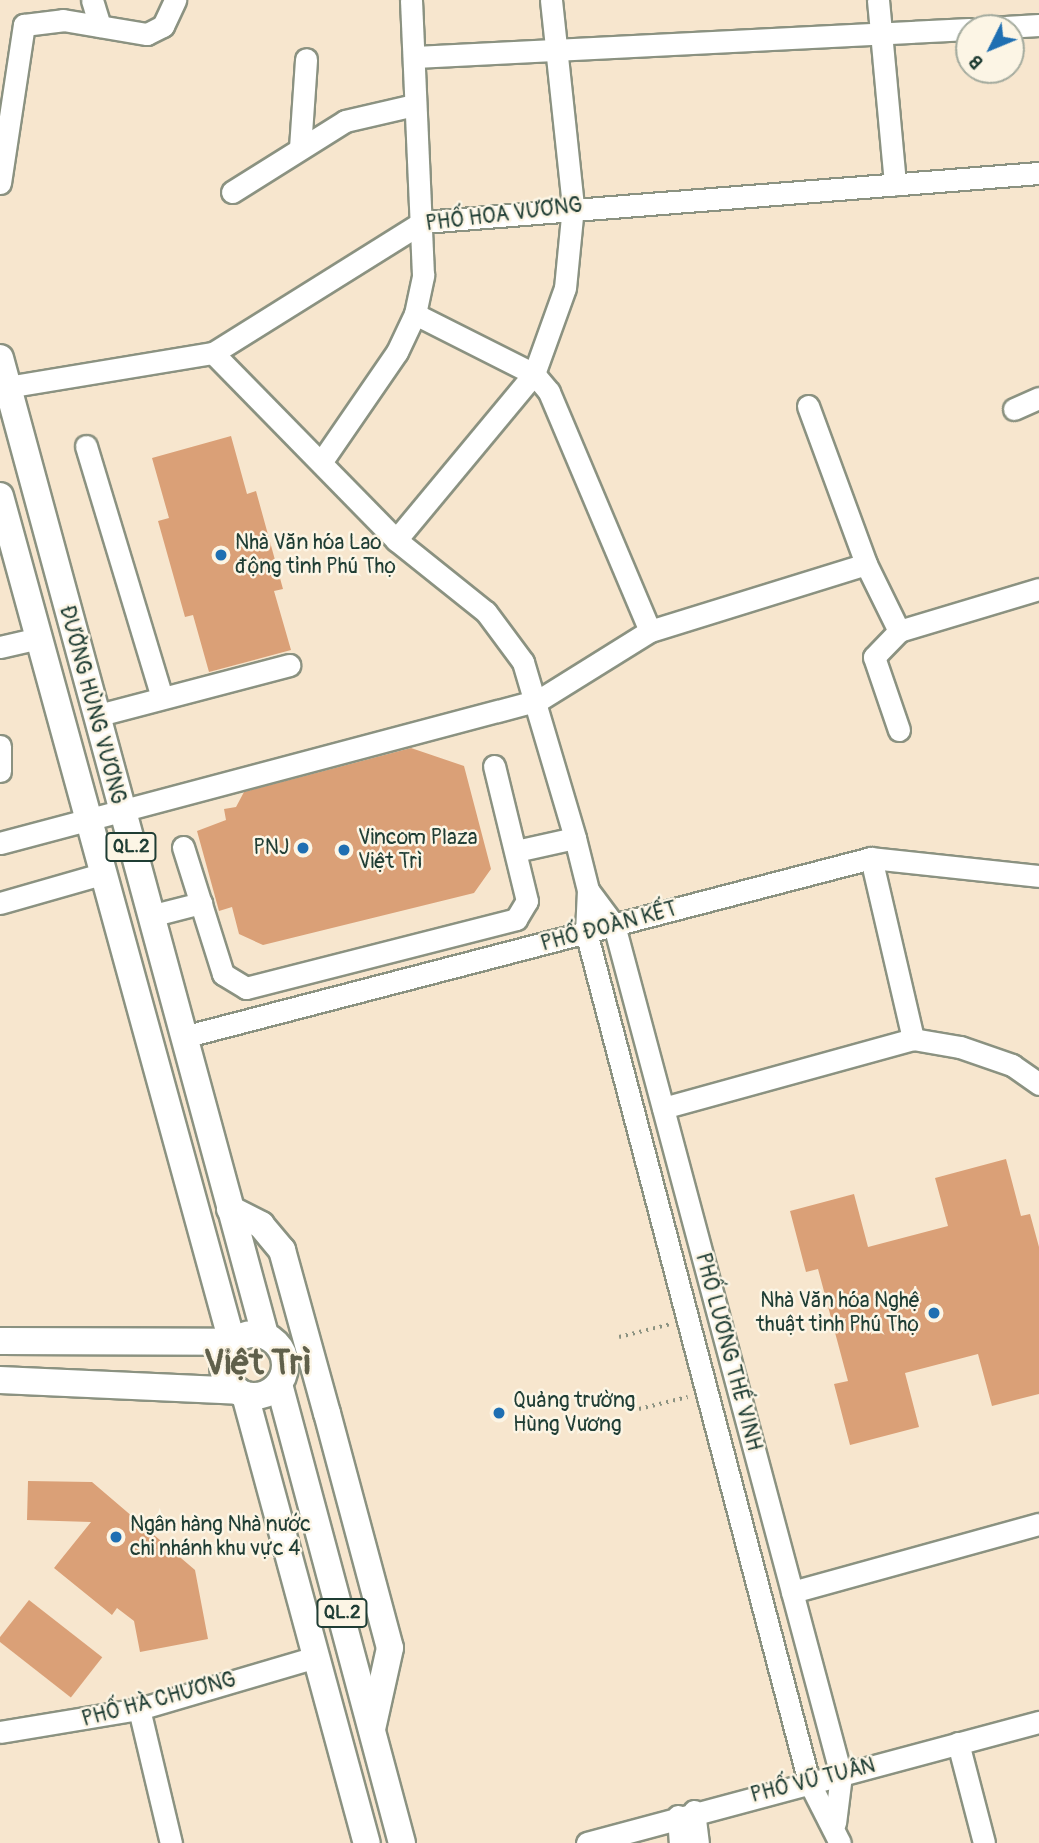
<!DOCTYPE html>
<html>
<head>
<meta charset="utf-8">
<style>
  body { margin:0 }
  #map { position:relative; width:1039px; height:1843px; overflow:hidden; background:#f7e6ce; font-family:Pangolin,sans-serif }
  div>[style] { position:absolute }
  .building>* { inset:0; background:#daa077; transform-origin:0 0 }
  .path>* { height:3.5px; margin-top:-1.75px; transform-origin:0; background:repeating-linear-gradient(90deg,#8b9281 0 2px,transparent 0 7px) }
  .roads { filter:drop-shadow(2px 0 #8b9281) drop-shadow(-2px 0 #8b9281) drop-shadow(0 2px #8b9281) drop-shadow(0 -2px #8b9281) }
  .minor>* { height:21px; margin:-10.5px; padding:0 10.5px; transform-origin:10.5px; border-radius:10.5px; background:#fff }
  .major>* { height:26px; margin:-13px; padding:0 13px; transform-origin:13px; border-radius:13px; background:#fff }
  .major>.ring { margin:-13px; padding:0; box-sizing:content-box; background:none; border:26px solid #fff; border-radius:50% }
  .dots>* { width:19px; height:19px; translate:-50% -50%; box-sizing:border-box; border:4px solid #fcf5e5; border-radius:50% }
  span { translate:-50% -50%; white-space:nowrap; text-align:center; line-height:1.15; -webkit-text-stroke:5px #fcf5e5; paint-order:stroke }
  .shield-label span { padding:2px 5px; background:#fcf5e5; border:2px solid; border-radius:5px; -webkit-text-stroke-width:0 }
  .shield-label { font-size:19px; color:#1f3d34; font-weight:700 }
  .street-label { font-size:21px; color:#1f3d34 }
  .poi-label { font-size:21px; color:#1f3d34 }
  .left { translate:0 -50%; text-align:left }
  .right { translate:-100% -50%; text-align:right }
  .town-label { font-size:35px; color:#60604b; font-weight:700 }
  .north { position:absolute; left:955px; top:14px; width:70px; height:70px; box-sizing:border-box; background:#fcf5e5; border:2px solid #a4ab9e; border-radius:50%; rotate:227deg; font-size:19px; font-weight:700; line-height:28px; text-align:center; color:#1f3d34 }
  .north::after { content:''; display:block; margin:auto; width:24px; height:32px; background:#1f6fb2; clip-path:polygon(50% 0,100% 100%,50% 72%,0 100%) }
</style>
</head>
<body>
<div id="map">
  <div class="building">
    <div style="clip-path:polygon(231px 436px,247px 494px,256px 491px,283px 589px,274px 591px,291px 650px,209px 672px,193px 615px,185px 617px,158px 521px,169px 518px,152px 458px)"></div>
    <div style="clip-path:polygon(411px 748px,464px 766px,491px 869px,474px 893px,263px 945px,239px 934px,232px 907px,219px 911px,197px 831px,226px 820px,224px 809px,236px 807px,244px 792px)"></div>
    <div style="clip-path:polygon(1006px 1159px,1021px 1216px,1030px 1214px,1039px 1247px,1039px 1394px,992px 1406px,978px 1354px,905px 1373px,919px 1427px,850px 1445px,834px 1384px,848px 1381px,818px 1269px,806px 1272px,790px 1211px,854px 1194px,868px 1247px,948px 1226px,935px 1178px)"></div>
    <div style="clip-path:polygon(28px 1481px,92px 1482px,195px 1570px,208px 1639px,140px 1652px,134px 1621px,117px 1608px,112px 1615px,54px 1568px,91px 1522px,27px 1520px)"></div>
    <div style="left:29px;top:1600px;width:93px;height:51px;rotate:38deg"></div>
  </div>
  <div class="path">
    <div style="left:619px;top:1337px;width:54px;rotate:-14deg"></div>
    <div style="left:639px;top:1409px;width:50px;rotate:-13.8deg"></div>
  </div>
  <div class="roads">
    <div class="minor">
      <div style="left:92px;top:0;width:27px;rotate:73deg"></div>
      <div style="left:878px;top:0;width:185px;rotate:84.7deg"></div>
      <div style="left:988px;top:28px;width:51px;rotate:-3.4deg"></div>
      <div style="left:415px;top:57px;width:555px;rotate:-2.89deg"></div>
      <div style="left:300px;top:148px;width:89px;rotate:-86.1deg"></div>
      <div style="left:0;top:183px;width:160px;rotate:-81.4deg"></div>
      <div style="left:24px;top:25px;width:39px;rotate:-7deg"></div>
      <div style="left:63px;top:20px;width:85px;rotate:9.5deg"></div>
      <div style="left:147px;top:34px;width:18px;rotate:-27deg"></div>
      <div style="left:163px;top:26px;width:29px;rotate:-65deg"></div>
      <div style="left:232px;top:192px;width:133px;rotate:-32.1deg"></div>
      <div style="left:345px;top:121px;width:71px;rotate:-13.1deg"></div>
      <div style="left:415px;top:314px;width:133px;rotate:26.8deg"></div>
      <div style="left:534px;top:374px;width:23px;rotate:50deg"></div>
      <div style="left:549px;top:392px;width:259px;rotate:67.1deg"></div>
      <div style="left:213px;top:353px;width:262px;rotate:45.6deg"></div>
      <div style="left:396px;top:540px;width:115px;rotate:38.7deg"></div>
      <div style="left:486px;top:612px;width:62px;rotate:53.5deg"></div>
      <div style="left:523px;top:662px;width:184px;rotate:73.5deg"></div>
      <div style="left:575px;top:838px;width:54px;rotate:76deg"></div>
      <div style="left:588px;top:890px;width:42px;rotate:92.7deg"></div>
      <div style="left:586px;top:932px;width:879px;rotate:75.3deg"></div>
      <div style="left:809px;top:1782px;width:68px;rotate:63.1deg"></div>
      <div style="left:7px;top:387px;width:209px;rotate:-9.4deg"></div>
      <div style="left:213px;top:353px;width:248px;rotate:-32deg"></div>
      <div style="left:423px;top:222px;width:618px;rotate:-4.55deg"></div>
      <div style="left:808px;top:406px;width:168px;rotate:69.8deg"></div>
      <div style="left:866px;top:564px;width:75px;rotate:63.8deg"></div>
      <div style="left:899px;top:631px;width:146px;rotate:-16.7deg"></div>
      <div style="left:1014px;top:409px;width:27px;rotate:-24deg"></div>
      <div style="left:86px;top:446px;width:263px;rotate:73.2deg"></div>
      <div style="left:322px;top:461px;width:132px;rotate:-55.5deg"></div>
      <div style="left:397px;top:352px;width:42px;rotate:-64.7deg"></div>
      <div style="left:415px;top:314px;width:40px;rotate:-78deg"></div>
      <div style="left:423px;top:275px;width:275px;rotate:-92.5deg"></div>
      <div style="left:396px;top:540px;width:216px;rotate:-50.3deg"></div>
      <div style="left:534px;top:374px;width:91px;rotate:-70.2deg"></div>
      <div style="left:565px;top:288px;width:82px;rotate:-84.4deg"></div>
      <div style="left:573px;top:206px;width:207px;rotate:-96.1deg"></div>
      <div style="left:0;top:647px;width:39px;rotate:-13deg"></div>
      <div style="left:95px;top:716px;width:201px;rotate:-14.7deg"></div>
      <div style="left:899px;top:730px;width:77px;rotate:-108.9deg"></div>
      <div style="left:874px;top:657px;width:36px;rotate:-46deg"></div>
      <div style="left:0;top:746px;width:25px;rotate:90deg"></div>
      <div style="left:0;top:843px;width:558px;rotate:-14.86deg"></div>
      <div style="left:539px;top:700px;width:131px;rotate:-31.9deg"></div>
      <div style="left:650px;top:631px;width:226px;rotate:-17.2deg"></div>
      <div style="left:183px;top:847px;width:133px;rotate:72.5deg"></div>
      <div style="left:223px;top:974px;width:27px;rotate:31deg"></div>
      <div style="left:246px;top:988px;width:279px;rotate:-14.3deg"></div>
      <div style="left:516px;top:919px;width:21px;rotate:-59deg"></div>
      <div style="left:527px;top:901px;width:139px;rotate:-103.7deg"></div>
      <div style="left:516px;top:851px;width:60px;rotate:-12.4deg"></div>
      <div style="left:871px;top:858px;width:186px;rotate:76.9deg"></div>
      <div style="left:588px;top:890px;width:44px;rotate:53.4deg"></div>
      <div style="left:614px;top:925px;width:880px;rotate:75.05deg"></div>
      <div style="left:841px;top:1775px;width:48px;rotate:97.1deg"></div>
      <div style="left:0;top:903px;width:105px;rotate:-16deg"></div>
      <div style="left:150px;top:916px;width:53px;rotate:-14.3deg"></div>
      <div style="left:183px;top:1037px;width:711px;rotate:-14.58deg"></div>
      <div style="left:871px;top:858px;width:169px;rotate:6.1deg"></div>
      <div style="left:663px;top:1108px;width:259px;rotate:-15.4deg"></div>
      <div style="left:913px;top:1039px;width:48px;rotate:9.7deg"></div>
      <div style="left:960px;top:1047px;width:55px;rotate:19.1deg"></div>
      <div style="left:1012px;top:1065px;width:33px;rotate:35deg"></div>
      <div style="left:792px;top:1592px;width:256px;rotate:-15.4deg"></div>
      <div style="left:139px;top:1709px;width:138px;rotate:76.6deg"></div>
      <div style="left:0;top:1732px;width:141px;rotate:-9.4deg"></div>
      <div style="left:139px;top:1709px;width:184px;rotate:-16.4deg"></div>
      <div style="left:958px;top:1743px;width:103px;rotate:75.4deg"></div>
      <div style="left:694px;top:1811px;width:32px;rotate:83deg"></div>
      <div style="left:678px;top:1816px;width:27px;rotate:86deg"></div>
      <div style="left:587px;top:1843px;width:468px;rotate:-15deg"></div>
    </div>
    <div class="major">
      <div style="left:0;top:358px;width:1012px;rotate:74.82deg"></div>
      <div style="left:0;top:496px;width:877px;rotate:74.66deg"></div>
      <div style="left:230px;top:1209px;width:35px;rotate:27deg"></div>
      <div style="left:261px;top:1225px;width:33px;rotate:50deg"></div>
      <div style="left:282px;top:1250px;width:169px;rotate:74.6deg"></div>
      <div style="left:327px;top:1413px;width:243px;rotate:75deg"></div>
      <div style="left:390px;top:1648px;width:83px;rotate:102.5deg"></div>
      <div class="ring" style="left:223px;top:1334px;width:36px;height:36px"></div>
      <div style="left:0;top:1341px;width:232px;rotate:0.2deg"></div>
      <div style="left:0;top:1380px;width:238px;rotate:2.6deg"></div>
      <div style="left:279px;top:1384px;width:475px;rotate:75deg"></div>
      <div style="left:245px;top:1395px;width:464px;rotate:74.8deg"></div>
    </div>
  </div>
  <div class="dots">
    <div style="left:221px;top:555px;background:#1f6fb2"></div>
    <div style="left:303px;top:848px;background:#1f6fb2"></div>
    <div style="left:344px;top:850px;background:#1f6fb2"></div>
    <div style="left:934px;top:1313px;background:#1f6fb2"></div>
    <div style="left:499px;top:1413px;background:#1f6fb2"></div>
    <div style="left:116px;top:1537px;background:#1f6fb2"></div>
  </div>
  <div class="shield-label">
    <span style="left:131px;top:847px">QL.2</span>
    <span style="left:342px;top:1613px">QL.2</span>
  </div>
  <div class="street-label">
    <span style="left:504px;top:215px;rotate:-7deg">PHỐ HOA VƯƠNG</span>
    <span style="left:92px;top:705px;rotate:75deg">ĐƯỜNG HÙNG VƯƠNG</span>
    <span style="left:609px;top:927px;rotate:-15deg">PHỐ ĐOÀN KẾT</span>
    <span style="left:728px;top:1352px;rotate:75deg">PHỐ LƯƠNG THẾ VINH</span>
    <span style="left:159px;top:1700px;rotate:-15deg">PHỐ HÀ CHƯƠNG</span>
    <span style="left:813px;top:1781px;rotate:-14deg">PHỐ VŨ TUÂN</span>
  </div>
  <div class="poi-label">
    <span class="left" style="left:235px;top:555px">Nhà Văn hóa Lao<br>động tỉnh Phú Thọ</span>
    <span class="left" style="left:358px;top:850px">Vincom Plaza<br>Việt Trì</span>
    <span class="right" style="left:289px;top:848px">PNJ</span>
    <span class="right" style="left:920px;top:1313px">Nhà Văn hóa Nghệ<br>thuật tỉnh Phú Thọ</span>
    <span class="left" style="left:513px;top:1413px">Quảng trường<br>Hùng Vương</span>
    <span class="left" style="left:130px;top:1537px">Ngân hàng Nhà nước<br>chi nhánh khu vực 4</span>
  </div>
  <div class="town-label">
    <span style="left:257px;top:1363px">Việt Trì</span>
  </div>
  <div class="north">B</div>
</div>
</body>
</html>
